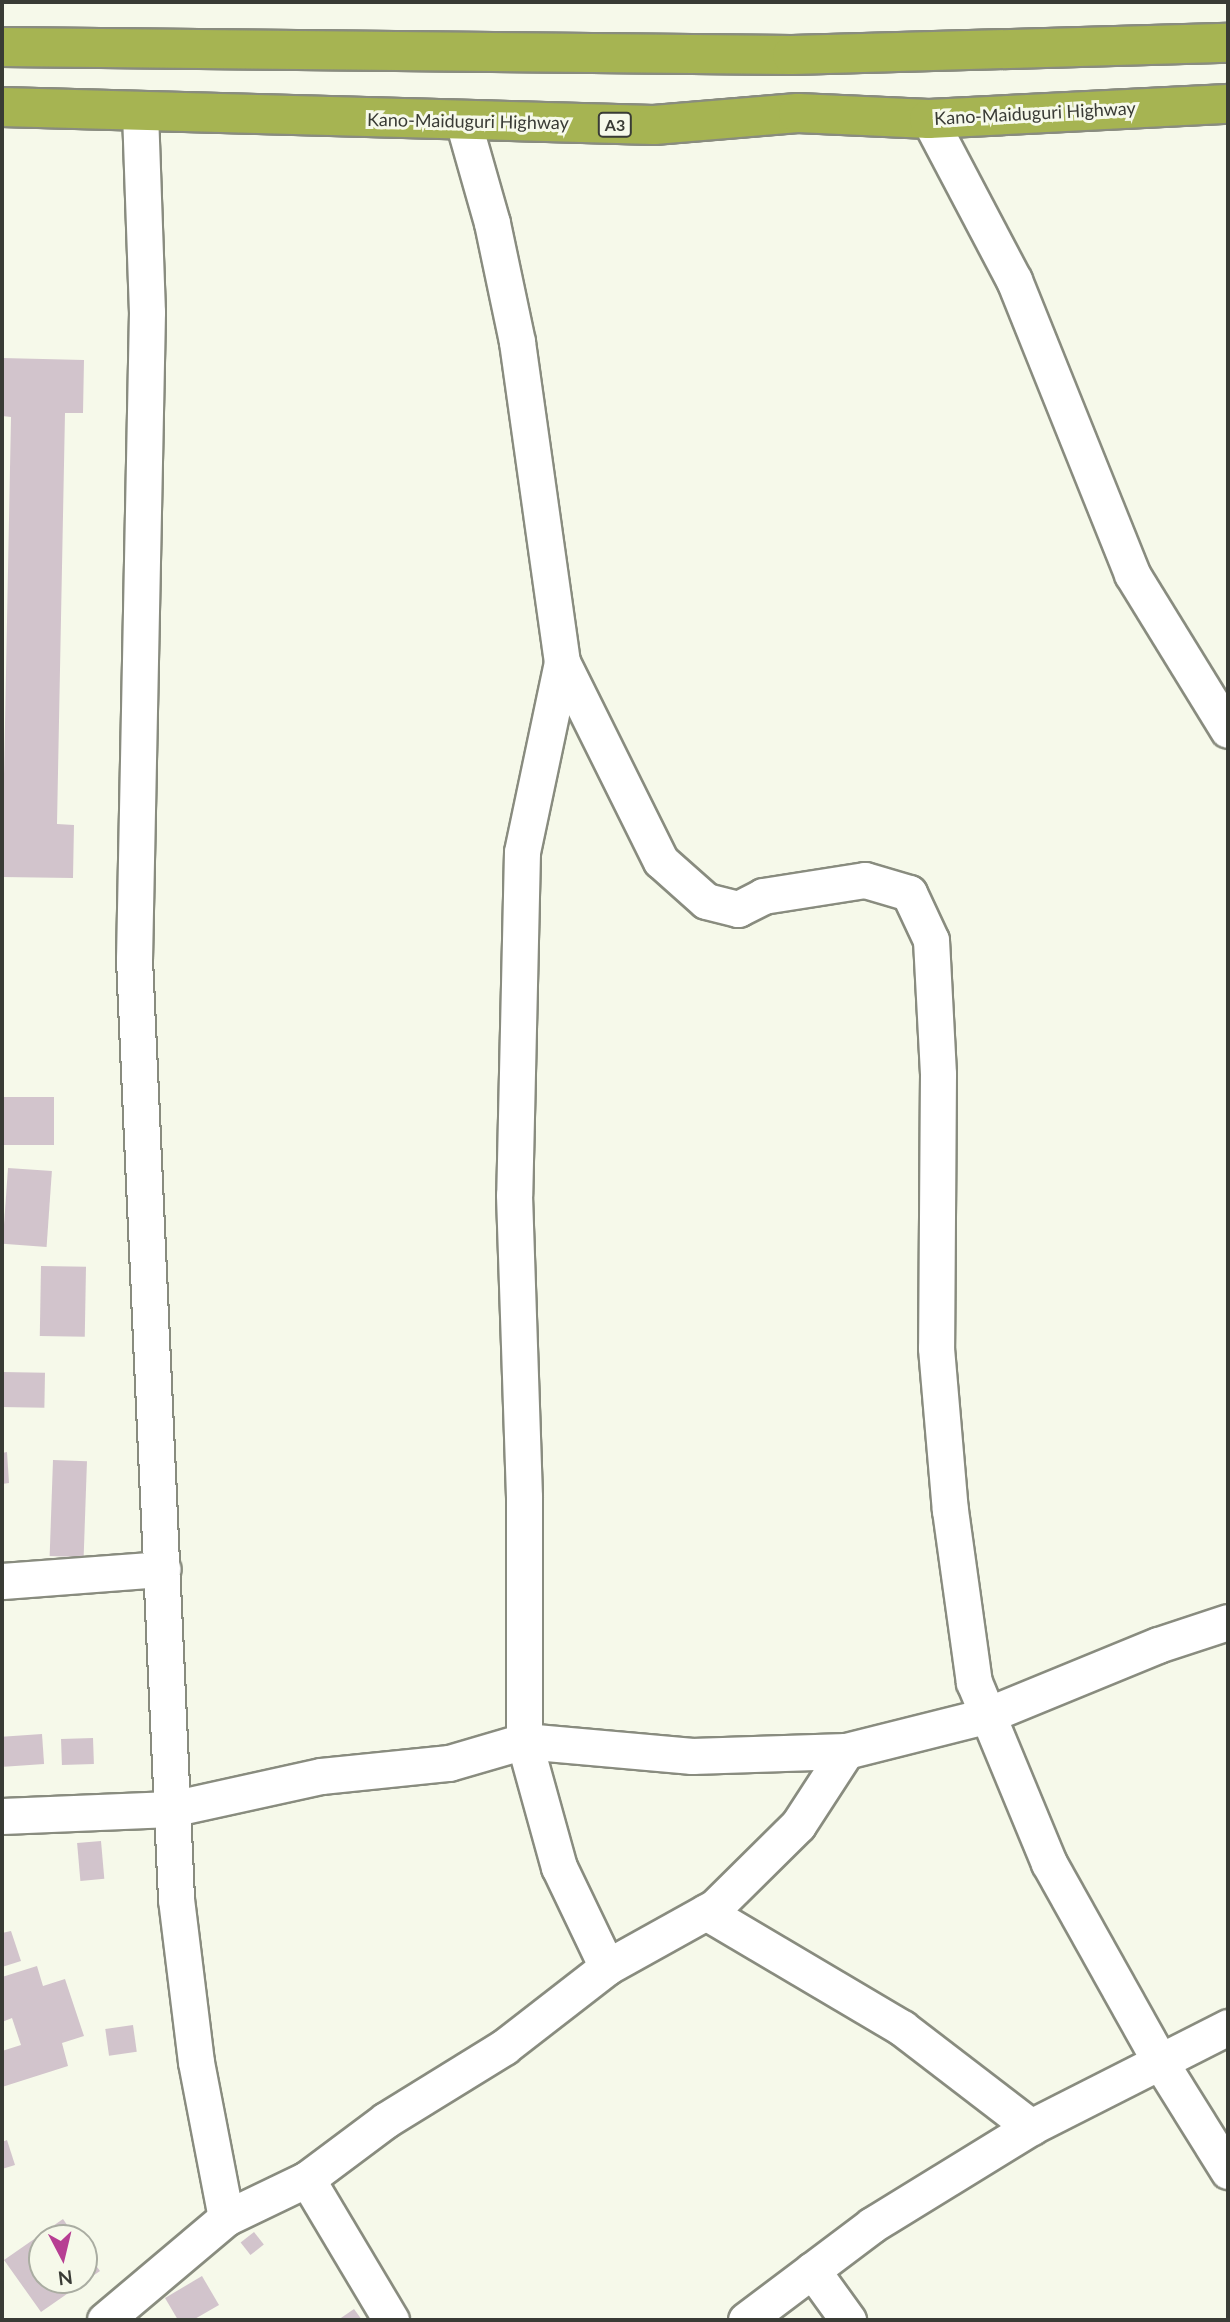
<!DOCTYPE html>
<html>
<head>
<meta charset="utf-8">
<style>
  body { margin:0 }
  #map { position:relative; width:1230px; height:2322px; overflow:hidden; background:#f6f9ea; font-family:Lato,sans-serif }
  div>[style] { position:absolute }
  .building>* { inset:0; background:#d2c4cc; transform-origin:0 0 }
  .roads { filter:drop-shadow(2px 0 #898c7f) drop-shadow(-2px 0 #898c7f) drop-shadow(0 2px #898c7f) drop-shadow(0 -2px #898c7f) }
  .minor>* { height:35px; margin:-17.5px; padding:0 17.5px; transform-origin:17.5px; border-radius:17.5px; background:#fff }
  .trunk>* { height:38px; margin:-19px; padding:0 19px; transform-origin:19px; border-radius:19px; background:#a6b452 }
  span { translate:-50% -50%; white-space:nowrap; text-align:center; line-height:1.15; -webkit-text-stroke:6px #f6f9ea; paint-order:stroke }
  .shield-label span { padding:2px 5px; background:#f6f9ea; border:2px solid; border-radius:5px; -webkit-text-stroke-width:0 }
  .shield-label { font-size:16px; color:#393b35; font-weight:700 }
  .street-label { font-size:18px; color:#393b35 }
  .frame { position:absolute; inset:0; border:4px solid #393b35; pointer-events:none }
  .north { position:absolute; left:28px; top:2224px; width:70px; height:70px; box-sizing:border-box; background:#f6f9ea; border:2px solid #aaada2; border-radius:50%; rotate:173deg; font-size:19px; font-weight:700; line-height:28px; text-align:center; color:#393b35 }
  .north::after { content:''; display:block; margin:auto; width:24px; height:32px; background:#b73f93; clip-path:polygon(50% 0,100% 100%,50% 72%,0 100%) }
</style>
</head>
<body>
<div id="map">
  <div class="building">
    <div style="clip-path:polygon(2px 358px,84px 360px,83px 413px,65px 413px,57px 824px,74px 825px,73px 878px,2px 877px,11px 417px,2px 416px)"></div>
    <div style="left:2px;top:1097px;width:52px;height:48px"></div>
    <div style="left:8px;top:1168px;width:44px;height:76px;rotate:4deg"></div>
    <div style="left:41px;top:1266px;width:45px;height:70px;rotate:1deg"></div>
    <div style="left:2px;top:1372px;width:43px;height:35px;rotate:1deg"></div>
    <div style="clip-path:polygon(7px 1452px,9px 1483px,2px 1484px,2px 1453px)"></div>
    <div style="left:53px;top:1460px;width:34px;height:96px;rotate:2deg"></div>
    <div style="left:42px;top:1734px;width:30px;height:40px;rotate:86deg"></div>
    <div style="left:93px;top:1738px;width:26px;height:32px;rotate:88deg"></div>
    <div style="left:101px;top:1841px;width:38px;height:24px;rotate:85deg"></div>
    <div style="clip-path:polygon(11px 1931px,21px 1961px,2px 1967px,2px 1933px)"></div>
    <div style="clip-path:polygon(37px 1966px,43px 1986px,65px 1979px,84px 2036px,62px 2043px,68px 2066px,2px 2087px,2px 2051px,21px 2045px,12px 2018px,2px 2022px,2px 1977px)"></div>
    <div style="left:133px;top:2025px;width:27px;height:28px;rotate:82deg"></div>
    <div style="clip-path:polygon(7px 2140px,15px 2165px,2px 2169px,2px 2142px)"></div>
    <div style="clip-path:polygon(63px 2219px,76px 2238px,42px 2238px,42px 2280px,84px 2280px,84px 2249px,100px 2271px,41px 2312px,4px 2260px)"></div>
    <div style="left:254px;top:2232px;width:16px;height:17px;rotate:52deg"></div>
    <div style="clip-path:polygon(202px 2276px,219px 2305px,193px 2320px,178px 2320px,165px 2298px)"></div>
    <div style="clip-path:polygon(354px 2309px,362px 2320px,338px 2320px)"></div>
  </div>
  <div class="roads">
    <div class="minor">
      <div style="left:140px;top:112px;width:200px;rotate:88deg"></div>
      <div style="left:147px;top:312px;width:647px;rotate:91.15deg"></div>
      <div style="left:134px;top:959px;width:941px;rotate:87.44deg"></div>
      <div style="left:176px;top:1899px;width:164px;rotate:83deg"></div>
      <div style="left:196px;top:2062px;width:159px;rotate:79.1deg"></div>
      <div style="left:929px;top:119px;width:182px;rotate:62.2deg"></div>
      <div style="left:1014px;top:280px;width:317px;rotate:68.1deg"></div>
      <div style="left:1132px;top:574px;width:183px;rotate:58.4deg"></div>
      <div style="left:463px;top:121px;width:106px;rotate:74.1deg"></div>
      <div style="left:492px;top:223px;width:122px;rotate:78.1deg"></div>
      <div style="left:517px;top:342px;width:323px;rotate:82deg"></div>
      <div style="left:562px;top:662px;width:222px;rotate:63.6deg"></div>
      <div style="left:661px;top:861px;width:60px;rotate:41.6deg"></div>
      <div style="left:706px;top:901px;width:33px;rotate:14deg"></div>
      <div style="left:738px;top:909px;width:28px;rotate:-27deg"></div>
      <div style="left:763px;top:896px;width:103px;rotate:-8.9deg"></div>
      <div style="left:865px;top:880px;width:46px;rotate:16.5deg"></div>
      <div style="left:909px;top:893px;width:52px;rotate:64.9deg"></div>
      <div style="left:931px;top:940px;width:134px;rotate:87deg"></div>
      <div style="left:938px;top:1074px;width:274px;rotate:90.4deg"></div>
      <div style="left:936px;top:1348px;width:163px;rotate:85.1deg"></div>
      <div style="left:950px;top:1510px;width:174px;rotate:82.1deg"></div>
      <div style="left:974px;top:1682px;width:196px;rotate:67.5deg"></div>
      <div style="left:1049px;top:1863px;width:226px;rotate:60.8deg"></div>
      <div style="left:1159px;top:2060px;width:131px;rotate:58.1deg"></div>
      <div style="left:562px;top:662px;width:194px;rotate:101.9deg"></div>
      <div style="left:522px;top:852px;width:343px;rotate:91.3deg"></div>
      <div style="left:514px;top:1195px;width:302px;rotate:88.1deg"></div>
      <div style="left:524px;top:1497px;width:244px;rotate:90deg"></div>
      <div style="left:524px;top:1741px;width:131px;rotate:74.5deg"></div>
      <div style="left:559px;top:1867px;width:111px;rotate:64.4deg"></div>
      <div style="left:2px;top:1581px;width:161px;rotate:-4.3deg"></div>
      <div style="left:2px;top:1816px;width:169px;rotate:-2.4deg"></div>
      <div style="left:171px;top:1809px;width:154px;rotate:-12.4deg"></div>
      <div style="left:321px;top:1776px;width:129px;rotate:-5.8deg"></div>
      <div style="left:449px;top:1763px;width:78px;rotate:-16.3deg"></div>
      <div style="left:524px;top:1741px;width:169px;rotate:5.1deg"></div>
      <div style="left:692px;top:1756px;width:154px;rotate:-1.9deg"></div>
      <div style="left:706px;top:1912px;width:228px;rotate:30.6deg"></div>
      <div style="left:902px;top:2028px;width:163px;rotate:37.5deg"></div>
      <div style="left:307px;top:2179px;width:164px;rotate:59.2deg"></div>
      <div style="left:812px;top:2270px;width:62px;rotate:54.2deg"></div>
      <div style="left:105px;top:2320px;width:158px;rotate:-40.1deg"></div>
      <div style="left:226px;top:2218px;width:90px;rotate:-25.7deg"></div>
      <div style="left:307px;top:2179px;width:99px;rotate:-36.8deg"></div>
      <div style="left:386px;top:2120px;width:139px;rotate:-31.7deg"></div>
      <div style="left:504px;top:2047px;width:130px;rotate:-37.8deg"></div>
      <div style="left:607px;top:1967px;width:124px;rotate:-29.1deg"></div>
      <div style="left:715px;top:1907px;width:117px;rotate:-44.7deg"></div>
      <div style="left:798px;top:1825px;width:88px;rotate:-57deg"></div>
      <div style="left:846px;top:1751px;width:143px;rotate:-14.1deg"></div>
      <div style="left:985px;top:1716px;width:187px;rotate:-22.3deg"></div>
      <div style="left:1158px;top:1645px;width:74px;rotate:-18.2deg"></div>
      <div style="left:746px;top:2320px;width:158px;rotate:-37deg"></div>
      <div style="left:872px;top:2225px;width:187px;rotate:-31.6deg"></div>
      <div style="left:1031px;top:2127px;width:221px;rotate:-26.9deg"></div>
    </div>
    <div class="trunk">
      <div style="left:2px;top:47px;width:790px;rotate:0.58deg"></div>
      <div style="left:792px;top:55px;width:436px;rotate:-1.6deg"></div>
      <div style="left:2px;top:107px;width:652px;rotate:1.58deg"></div>
      <div style="left:654px;top:125px;width:144px;rotate:-4.8deg"></div>
      <div style="left:798px;top:113px;width:131px;rotate:2.6deg"></div>
      <div style="left:929px;top:119px;width:299px;rotate:-2.9deg"></div>
    </div>
  </div>
  <div class="shield-label">
    <span style="left:615px;top:125px">A3</span>
  </div>
  <div class="street-label">
    <span style="left:1035px;top:113px;rotate:-3deg">Kano-Maiduguri Highway</span>
    <span style="left:468px;top:121px;rotate:1deg">Kano-Maiduguri Highway</span>
  </div>
  <div class="frame"></div>
  <div class="north">N</div>
</div>
</body>
</html>
